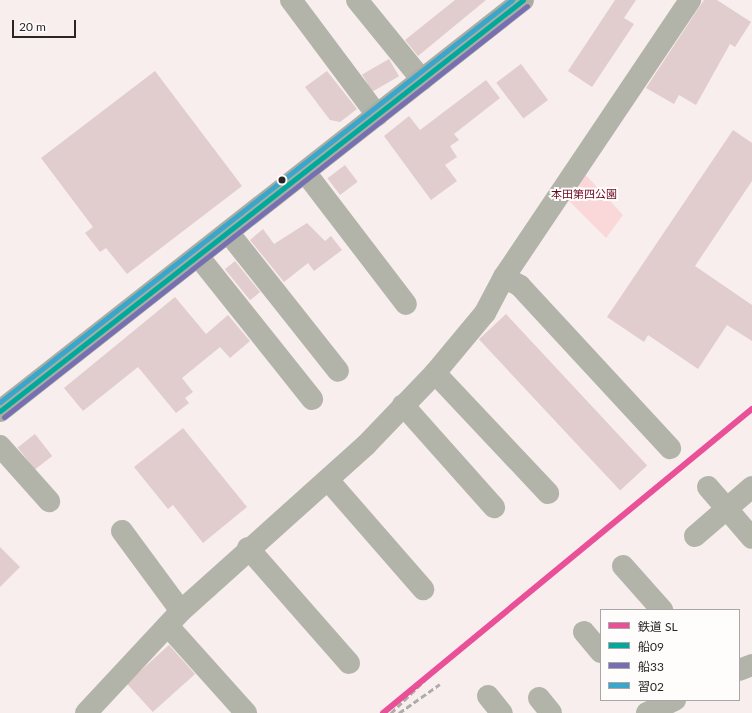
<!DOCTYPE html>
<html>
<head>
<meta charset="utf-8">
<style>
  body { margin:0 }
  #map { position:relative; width:752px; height:713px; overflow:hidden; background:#f8eeee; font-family:Lato,"Noto Sans JP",sans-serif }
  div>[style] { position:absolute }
  .green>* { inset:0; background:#fad7d8 }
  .building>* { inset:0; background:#e1ccce; transform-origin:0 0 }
  .minor>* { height:22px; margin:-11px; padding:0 11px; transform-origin:11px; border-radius:11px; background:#b2b4aa }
  .major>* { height:22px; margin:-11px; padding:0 11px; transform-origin:11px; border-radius:11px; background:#abada2 }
  .rail>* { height:3px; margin-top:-1.5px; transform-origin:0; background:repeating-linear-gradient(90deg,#adada7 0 6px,transparent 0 9px) }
  .bus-1>* { height:5px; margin:-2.5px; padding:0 2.5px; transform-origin:2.5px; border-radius:2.5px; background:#00a99d }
  .bus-2>* { height:5px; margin:-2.5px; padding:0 2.5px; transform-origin:2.5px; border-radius:2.5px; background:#7670b3 }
  .bus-3>* { height:5px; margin:-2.5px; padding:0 2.5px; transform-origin:2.5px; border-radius:2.5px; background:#39a7cc }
  .rail-1>* { height:6px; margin:-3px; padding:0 3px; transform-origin:3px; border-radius:3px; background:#e95098 }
  .dots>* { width:11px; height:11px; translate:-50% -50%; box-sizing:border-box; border:2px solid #fffcfc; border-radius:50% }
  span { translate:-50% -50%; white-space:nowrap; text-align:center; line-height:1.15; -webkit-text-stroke:4px #fffcfc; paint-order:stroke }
  .park-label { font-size:11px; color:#6c0922 }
  .legend { position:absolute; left:600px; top:609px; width:140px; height:92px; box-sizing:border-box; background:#fffcfc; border:1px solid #aaa6a6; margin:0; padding:5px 7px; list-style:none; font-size:12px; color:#2b2526 }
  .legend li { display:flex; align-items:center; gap:8px; height:20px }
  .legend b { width:20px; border:1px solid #aaa6a6 }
  .scale { position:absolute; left:12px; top:20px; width:64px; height:18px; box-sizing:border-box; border:2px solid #2b2526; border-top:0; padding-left:5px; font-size:12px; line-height:14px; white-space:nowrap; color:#2b2526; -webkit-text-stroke:3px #fffcfc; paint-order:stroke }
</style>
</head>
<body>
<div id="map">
  <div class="green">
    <div style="clip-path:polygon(582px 171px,623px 215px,606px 238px,565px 197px)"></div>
  </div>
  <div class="building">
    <div style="clip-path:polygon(455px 0,486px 0,418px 56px,405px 40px)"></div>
    <div style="clip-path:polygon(615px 0,636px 0,624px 18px,634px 24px,592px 87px,568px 71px)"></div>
    <div style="clip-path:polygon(704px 0,717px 0,751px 22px,735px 47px,730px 44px,696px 105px,679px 95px,674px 104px,646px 88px)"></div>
    <div style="left:389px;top:59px;width:20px;height:31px;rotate:60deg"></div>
    <div style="left:521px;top:64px;width:45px;height:31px;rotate:53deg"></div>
    <div style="clip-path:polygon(155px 71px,242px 186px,127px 274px,106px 248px,100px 252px,85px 233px,93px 227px,41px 158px)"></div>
    <div style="clip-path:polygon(327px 71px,357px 109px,340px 122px,330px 120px,305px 87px)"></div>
    <div style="clip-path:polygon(486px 80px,500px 98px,454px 134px,459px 140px,450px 146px,457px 157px,445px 165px,457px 181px,431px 200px,384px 136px,409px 116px,420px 130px)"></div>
    <div style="clip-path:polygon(733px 130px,752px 143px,752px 181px,695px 266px,752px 305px,752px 341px,727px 325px,698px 369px,648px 335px,644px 342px,607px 317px)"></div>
    <div style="left:345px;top:165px;width:21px;height:22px;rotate:53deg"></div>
    <div style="clip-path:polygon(307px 223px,325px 241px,331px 236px,342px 250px,314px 271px,308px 263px,284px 282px,250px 240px,263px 229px,274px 244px)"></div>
    <div style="left:235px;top:261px;width:40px;height:13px;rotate:51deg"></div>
    <div style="clip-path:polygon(175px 297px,206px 334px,228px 315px,250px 341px,230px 358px,220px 347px,182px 378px,193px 392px,185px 398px,189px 403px,176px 413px,138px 367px,83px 411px,64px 388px)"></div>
    <div style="left:506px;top:314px;width:207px;height:37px;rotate:47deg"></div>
    <div style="clip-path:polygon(183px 428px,247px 507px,203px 543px,173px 505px,168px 509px,134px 467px)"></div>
    <div style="left:35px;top:434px;width:28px;height:22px;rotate:52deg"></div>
    <div style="clip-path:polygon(0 547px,20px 567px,0 587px)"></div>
    <div style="left:169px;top:645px;width:39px;height:57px;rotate:48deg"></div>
  </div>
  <div class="minor">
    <div style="left:291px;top:0;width:144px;rotate:53.2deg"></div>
    <div style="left:357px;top:0;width:103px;rotate:50.9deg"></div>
    <div style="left:305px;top:172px;width:166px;rotate:52.6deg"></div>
    <div style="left:228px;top:232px;width:177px;rotate:51.6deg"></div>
    <div style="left:198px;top:256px;width:183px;rotate:51.4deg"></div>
    <div style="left:504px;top:277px;width:18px;rotate:29deg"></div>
    <div style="left:520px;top:286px;width:221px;rotate:47.2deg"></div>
    <div style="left:435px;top:373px;width:165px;rotate:46.7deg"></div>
    <div style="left:403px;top:405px;width:137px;rotate:48.3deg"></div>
    <div style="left:0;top:446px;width:74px;rotate:48.3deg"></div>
    <div style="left:328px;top:480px;width:145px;rotate:48.9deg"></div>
    <div style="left:708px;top:487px;width:67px;rotate:49.2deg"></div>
    <div style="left:122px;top:531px;width:99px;rotate:53.6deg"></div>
    <div style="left:695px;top:536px;width:75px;rotate:-40.7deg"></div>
    <div style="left:248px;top:548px;width:153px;rotate:48.7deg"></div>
    <div style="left:623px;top:566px;width:59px;rotate:48.4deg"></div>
    <div style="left:168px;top:626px;width:117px;rotate:48.1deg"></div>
    <div style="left:584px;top:632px;width:26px;rotate:50deg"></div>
    <div style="left:739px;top:670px;width:14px;rotate:-21deg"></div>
    <div style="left:488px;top:696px;width:22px;rotate:51deg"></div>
    <div style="left:539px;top:698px;width:19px;rotate:51deg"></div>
    <div style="left:86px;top:713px;width:139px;rotate:-47deg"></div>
    <div style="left:181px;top:611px;width:249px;rotate:-41.9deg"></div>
    <div style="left:366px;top:445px;width:100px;rotate:-46.2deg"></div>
    <div style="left:435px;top:373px;width:78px;rotate:-50.2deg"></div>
    <div style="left:485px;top:313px;width:41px;rotate:-62.2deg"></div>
    <div style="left:504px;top:277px;width:334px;rotate:-56.1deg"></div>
    <div style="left:647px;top:713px;width:31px;rotate:-25deg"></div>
  </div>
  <div class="major">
    <div style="left:0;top:411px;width:665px;rotate:-38.16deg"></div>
  </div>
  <div class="rail">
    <div style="left:391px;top:713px;width:56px;rotate:-44.3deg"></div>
    <div style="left:399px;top:713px;width:50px;rotate:-35.3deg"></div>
  </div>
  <div class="bus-1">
    <div style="left:0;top:411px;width:665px;rotate:-38.16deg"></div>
  </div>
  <div class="bus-2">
    <div style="left:4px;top:417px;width:665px;rotate:-38.16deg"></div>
  </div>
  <div class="bus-3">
    <div style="left:0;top:402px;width:651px;rotate:-38.14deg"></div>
  </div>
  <div class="rail-1">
    <div style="left:383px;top:713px;width:478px;rotate:-39.5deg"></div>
  </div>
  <div class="dots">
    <div style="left:282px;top:180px;background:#2b2526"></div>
  </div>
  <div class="park-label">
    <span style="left:584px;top:194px">本田第四公園</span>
  </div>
  <ul class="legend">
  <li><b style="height:5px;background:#e95098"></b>鉄道 SL</li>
  <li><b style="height:5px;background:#00a99d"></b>船09</li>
  <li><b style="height:5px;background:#7670b3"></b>船33</li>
  <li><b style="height:5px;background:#39a7cc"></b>習02</li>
  </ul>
  <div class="scale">20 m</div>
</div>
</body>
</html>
